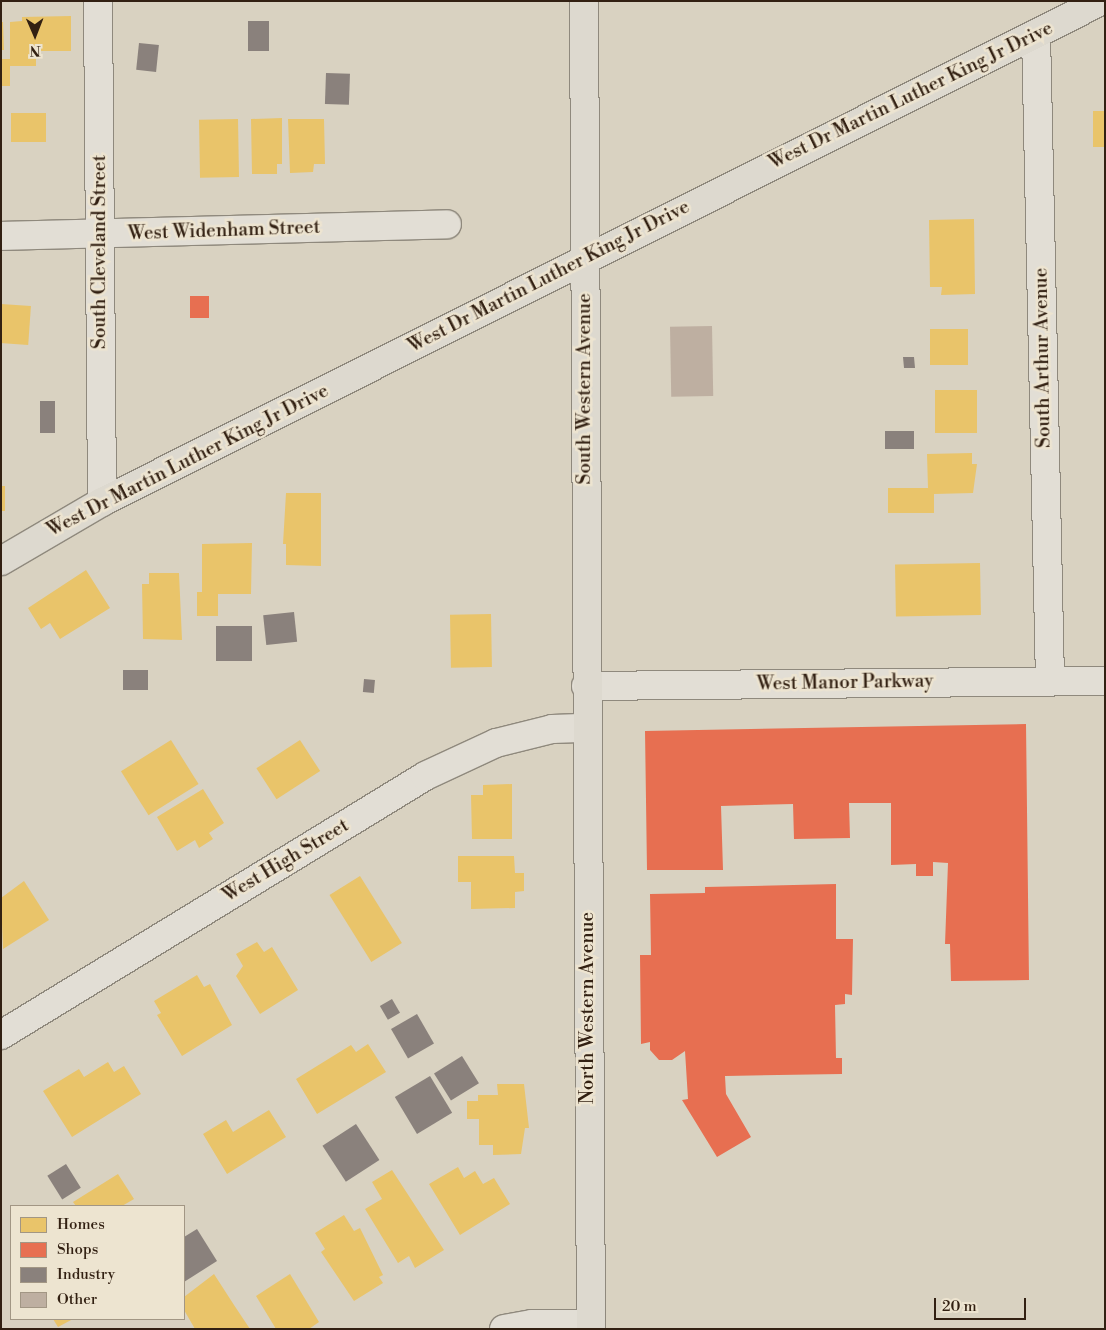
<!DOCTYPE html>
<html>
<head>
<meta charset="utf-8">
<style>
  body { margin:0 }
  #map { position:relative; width:1106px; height:1330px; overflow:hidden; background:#d9d2c1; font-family:"Libre Bodoni",serif }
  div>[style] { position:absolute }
  .homes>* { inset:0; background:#e9c46a; transform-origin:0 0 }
  .shops>* { inset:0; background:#e76f51; transform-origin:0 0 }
  .industry>* { inset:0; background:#8a817c; transform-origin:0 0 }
  .building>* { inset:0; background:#beafa1; transform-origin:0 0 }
  .roads { filter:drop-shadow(1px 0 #8f897d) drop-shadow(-1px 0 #8f897d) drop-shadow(0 1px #8f897d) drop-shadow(0 -1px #8f897d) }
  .minor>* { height:28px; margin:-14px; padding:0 14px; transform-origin:14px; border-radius:14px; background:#e2ded5 }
  .major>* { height:28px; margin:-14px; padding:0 14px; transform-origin:14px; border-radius:14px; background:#ddd9cf }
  span { translate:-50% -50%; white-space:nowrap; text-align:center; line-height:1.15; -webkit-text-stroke:5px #ede4d0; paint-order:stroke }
  .street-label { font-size:19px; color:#322012 }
  .frame { position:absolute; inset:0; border:2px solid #322012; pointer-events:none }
  .legend { position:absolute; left:10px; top:1205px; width:175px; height:115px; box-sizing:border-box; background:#ede4d0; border:1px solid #a29684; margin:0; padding:6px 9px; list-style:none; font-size:15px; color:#322012 }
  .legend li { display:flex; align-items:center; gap:10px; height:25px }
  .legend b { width:25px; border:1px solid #a29684 }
  .north { position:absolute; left:10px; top:10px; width:50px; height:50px; -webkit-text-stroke:4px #ede4d0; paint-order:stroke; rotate:179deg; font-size:14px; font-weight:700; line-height:20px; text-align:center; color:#322012 }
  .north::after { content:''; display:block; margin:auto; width:18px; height:22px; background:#322012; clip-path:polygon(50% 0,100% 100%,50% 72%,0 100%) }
  .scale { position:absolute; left:934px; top:1298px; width:92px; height:22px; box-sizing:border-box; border:2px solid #322012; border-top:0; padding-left:6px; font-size:15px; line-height:18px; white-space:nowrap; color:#322012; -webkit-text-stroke:4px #ede4d0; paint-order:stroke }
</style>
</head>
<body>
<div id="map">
  <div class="homes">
    <div style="clip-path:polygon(71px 16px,71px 51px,36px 51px,36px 66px,10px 66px,10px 86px,1px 86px,1px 59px,10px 59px,10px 22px,22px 21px,22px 17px)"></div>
    <div style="clip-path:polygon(1px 22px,3px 22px,4px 50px,1px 50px)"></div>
    <div style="left:1093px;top:111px;width:12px;height:36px"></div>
    <div style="left:46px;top:113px;width:29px;height:35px;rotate:90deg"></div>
    <div style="clip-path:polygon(282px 118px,282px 164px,277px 164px,277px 174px,252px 174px,251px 119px)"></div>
    <div style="left:238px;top:119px;width:58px;height:39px;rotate:89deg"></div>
    <div style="clip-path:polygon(288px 119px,324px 119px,325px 164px,314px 164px,313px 172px,290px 173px)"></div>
    <div style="clip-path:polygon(974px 219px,975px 294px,941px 295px,942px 287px,930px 287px,929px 220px)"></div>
    <div style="left:1px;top:304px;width:30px;height:39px;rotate:4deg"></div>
    <div style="left:930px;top:329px;width:38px;height:36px"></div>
    <div style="left:935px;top:390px;width:42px;height:43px"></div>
    <div style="clip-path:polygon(972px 453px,972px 464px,977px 464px,973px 493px,934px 494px,934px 513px,888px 513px,888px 488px,928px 488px,927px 454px)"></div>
    <div style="left:1px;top:486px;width:4px;height:25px"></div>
    <div style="clip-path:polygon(286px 493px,321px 493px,321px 566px,286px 565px,286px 544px,283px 544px)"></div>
    <div style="clip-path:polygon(252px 543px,251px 594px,218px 594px,218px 616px,197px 616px,197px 592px,202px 592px,202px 544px)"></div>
    <div style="left:980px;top:563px;width:52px;height:85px;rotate:89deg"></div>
    <div style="clip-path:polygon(86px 570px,110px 608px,60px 639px,50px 623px,41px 629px,28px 608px)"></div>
    <div style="clip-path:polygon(149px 573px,179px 573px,182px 640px,143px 639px,142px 584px,149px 584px)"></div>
    <div style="left:491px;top:614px;width:53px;height:41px;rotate:89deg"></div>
    <div style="left:171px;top:740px;width:52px;height:59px;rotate:58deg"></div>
    <div style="left:300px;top:740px;width:37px;height:52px;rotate:57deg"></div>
    <div style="clip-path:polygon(512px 784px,512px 839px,472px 839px,471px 795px,483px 795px,483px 785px)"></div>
    <div style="clip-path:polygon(203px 789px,224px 823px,209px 833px,213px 839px,199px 848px,195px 840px,177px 851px,157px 817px)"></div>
    <div style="clip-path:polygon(458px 856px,514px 856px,515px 873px,524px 873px,524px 891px,515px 892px,515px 908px,471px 909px,471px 882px,458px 882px)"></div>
    <div style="left:360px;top:876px;width:79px;height:36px;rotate:58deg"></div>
    <div style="clip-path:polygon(24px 881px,49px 920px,3px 949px,1px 898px)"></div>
    <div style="clip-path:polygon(257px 942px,264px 952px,272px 947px,298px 990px,260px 1014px,236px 976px,243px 966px,236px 954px)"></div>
    <div style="clip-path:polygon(197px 975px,204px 987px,210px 984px,232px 1025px,182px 1056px,157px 1015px,161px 1013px,154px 1001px)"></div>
    <div style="clip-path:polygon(368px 1044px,386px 1072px,317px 1114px,296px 1079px,351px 1045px,356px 1052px)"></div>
    <div style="clip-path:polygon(108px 1062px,114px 1072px,124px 1066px,141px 1094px,72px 1137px,43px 1091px,79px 1069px,84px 1077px)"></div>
    <div style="clip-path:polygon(497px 1084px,524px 1084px,529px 1128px,525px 1128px,521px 1154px,493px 1155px,493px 1145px,479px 1145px,479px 1119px,467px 1119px,467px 1101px,478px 1101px,478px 1095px,498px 1095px)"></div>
    <div style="clip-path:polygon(269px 1110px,286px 1137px,227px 1174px,203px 1134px,226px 1120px,233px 1132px)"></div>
    <div style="clip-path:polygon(458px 1167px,464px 1178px,475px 1171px,483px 1184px,494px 1178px,510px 1204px,460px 1235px,429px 1184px)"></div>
    <div style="clip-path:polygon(392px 1170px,444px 1250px,415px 1268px,409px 1256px,398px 1263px,365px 1209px,382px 1199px,372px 1182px)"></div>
    <div style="clip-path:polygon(118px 1174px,134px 1199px,122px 1206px,76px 1206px,73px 1202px)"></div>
    <div style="clip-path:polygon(344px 1215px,354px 1231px,360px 1228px,383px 1275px,379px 1277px,383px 1283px,354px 1301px,321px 1252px,325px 1249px,315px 1233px)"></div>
    <div style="clip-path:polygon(214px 1274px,234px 1305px,250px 1329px,195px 1329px,184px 1310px,184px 1297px)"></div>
    <div style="clip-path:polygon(290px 1274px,319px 1322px,309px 1329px,276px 1329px,256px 1296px)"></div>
    <div style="clip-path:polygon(53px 1319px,73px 1319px,58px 1327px)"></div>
  </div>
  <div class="shops">
    <div style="left:209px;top:296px;width:22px;height:19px;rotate:90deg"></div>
    <div style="clip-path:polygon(1026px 724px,1029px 980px,951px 981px,950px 944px,945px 944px,948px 863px,933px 862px,933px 876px,916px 876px,916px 864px,891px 865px,891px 803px,849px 803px,850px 838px,794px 839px,793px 804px,721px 806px,723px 870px,647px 870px,645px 731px)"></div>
    <div style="clip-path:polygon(836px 884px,836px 939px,853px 939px,852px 995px,845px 994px,845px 1004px,835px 1005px,836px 1058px,842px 1058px,842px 1074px,725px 1076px,726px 1094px,751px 1137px,717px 1157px,682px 1100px,688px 1099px,685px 1051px,672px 1060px,659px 1060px,650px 1050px,650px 1042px,641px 1044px,640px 955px,651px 955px,650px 894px,705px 893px,705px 887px)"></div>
  </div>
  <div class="industry">
    <div style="left:248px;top:21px;width:21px;height:30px"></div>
    <div style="left:139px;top:43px;width:20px;height:27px;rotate:6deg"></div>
    <div style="left:326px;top:73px;width:24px;height:31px;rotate:2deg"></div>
    <div style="clip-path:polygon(903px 357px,914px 357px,915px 368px,904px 368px)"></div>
    <div style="left:40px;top:401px;width:15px;height:32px"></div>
    <div style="left:885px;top:431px;width:29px;height:18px"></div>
    <div style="left:294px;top:612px;width:30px;height:31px;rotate:84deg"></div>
    <div style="left:216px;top:626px;width:36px;height:35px"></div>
    <div style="left:123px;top:670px;width:25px;height:20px"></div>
    <div style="left:364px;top:679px;width:11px;height:13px;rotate:5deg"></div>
    <div style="left:392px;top:999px;width:16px;height:14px;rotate:60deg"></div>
    <div style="left:417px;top:1014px;width:34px;height:30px;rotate:60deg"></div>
    <div style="left:462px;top:1056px;width:32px;height:33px;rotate:58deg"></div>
    <div style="left:430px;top:1076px;width:43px;height:41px;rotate:59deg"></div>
    <div style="left:356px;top:1124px;width:43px;height:40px;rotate:57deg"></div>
    <div style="left:66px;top:1164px;width:28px;height:22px;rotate:58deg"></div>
    <div style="clip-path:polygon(197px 1229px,217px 1261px,184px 1282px,184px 1237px)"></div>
  </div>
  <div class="building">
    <div style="left:712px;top:326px;width:70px;height:42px;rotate:89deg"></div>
  </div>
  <div class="roads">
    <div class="minor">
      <div style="left:98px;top:1px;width:501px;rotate:89.54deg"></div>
      <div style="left:1036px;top:34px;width:647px;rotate:88.76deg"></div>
      <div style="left:1px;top:236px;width:446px;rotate:-1.5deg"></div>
      <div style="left:586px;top:686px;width:519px;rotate:-0.55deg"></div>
      <div style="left:1px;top:1035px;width:497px;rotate:-31.4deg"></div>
      <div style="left:425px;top:776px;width:78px;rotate:-24.9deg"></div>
      <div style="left:496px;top:743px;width:58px;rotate:-14deg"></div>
      <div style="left:552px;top:729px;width:35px;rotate:-2deg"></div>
      <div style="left:504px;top:1329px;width:28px;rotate:-10deg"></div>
      <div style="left:532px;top:1324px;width:59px"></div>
    </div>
    <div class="major">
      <div style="left:584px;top:1px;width:1328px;rotate:89.7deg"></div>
      <div style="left:1px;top:561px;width:117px;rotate:-30.3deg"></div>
      <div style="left:102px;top:502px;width:1118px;rotate:-26.63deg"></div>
    </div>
  </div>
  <div class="street-label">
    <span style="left:911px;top:96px;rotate:-26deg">West Dr Martin Luther King Jr Drive</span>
    <span style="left:224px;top:231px;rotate:-2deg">West Widenham Street</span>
    <span style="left:100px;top:252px;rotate:-90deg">South Cleveland Street</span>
    <span style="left:549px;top:277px;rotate:-27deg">West Dr Martin Luther King Jr Drive</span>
    <span style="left:1043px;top:358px;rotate:-91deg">South Arthur Avenue</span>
    <span style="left:585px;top:389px;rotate:-90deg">South Western Avenue</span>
    <span style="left:188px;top:461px;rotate:-27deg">West Dr Martin Luther King Jr Drive</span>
    <span style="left:845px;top:683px;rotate:-1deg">West Manor Parkway</span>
    <span style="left:286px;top:861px;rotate:-31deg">West High Street</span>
    <span style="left:588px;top:1008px;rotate:-90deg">North Western Avenue</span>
  </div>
  <div class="frame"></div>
  <ul class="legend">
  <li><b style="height:14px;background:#e9c46a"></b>Homes</li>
  <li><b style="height:14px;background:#e76f51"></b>Shops</li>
  <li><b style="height:14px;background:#8a817c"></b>Industry</li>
  <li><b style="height:14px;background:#beafa1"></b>Other</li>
  </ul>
  <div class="north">N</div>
  <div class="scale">20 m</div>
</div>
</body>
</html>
